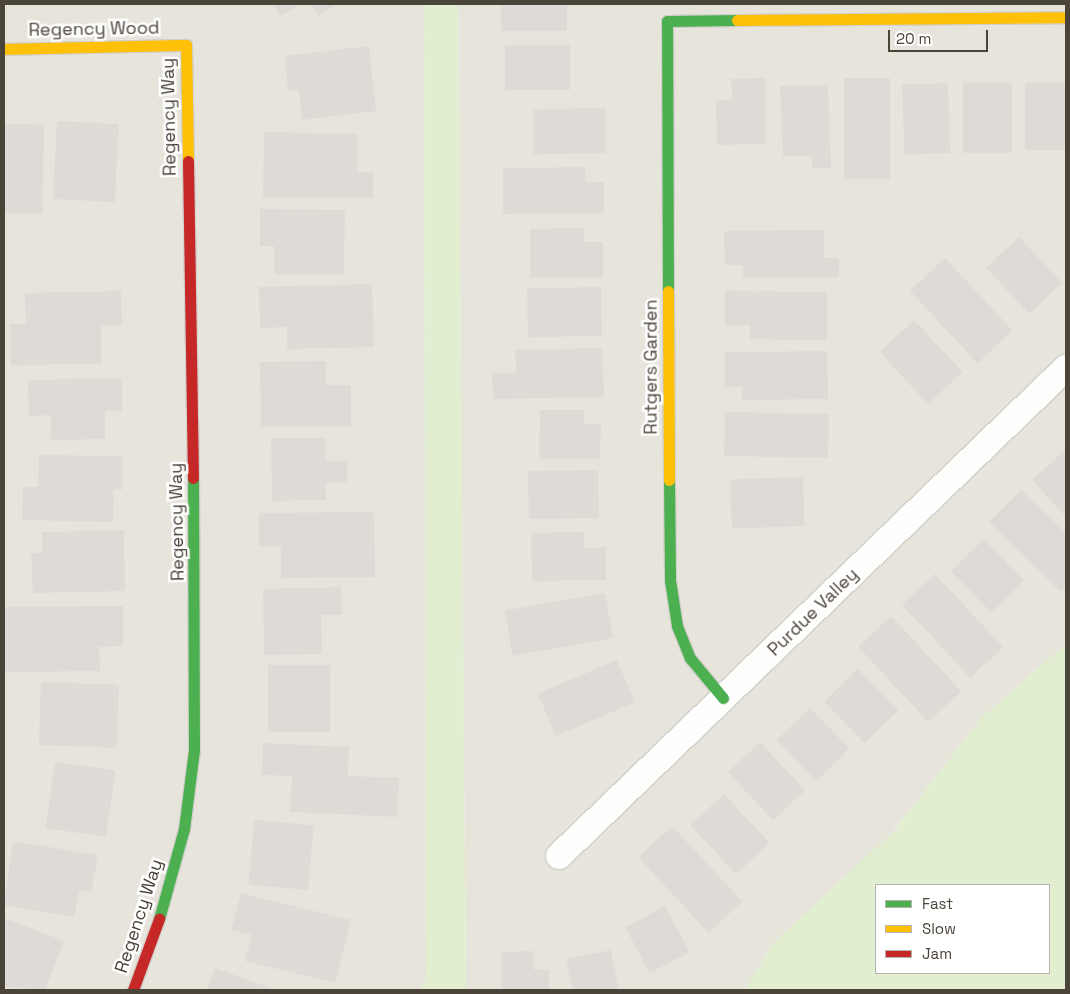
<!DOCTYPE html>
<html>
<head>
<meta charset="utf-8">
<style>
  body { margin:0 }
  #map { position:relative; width:1070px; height:994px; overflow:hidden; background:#f4f2ee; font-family:"Space Grotesk",sans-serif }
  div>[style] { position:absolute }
  .residential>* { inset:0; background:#e7e4dc }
  .green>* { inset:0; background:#e1eecf }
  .building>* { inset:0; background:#dedbd6; transform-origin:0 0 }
  .roads { filter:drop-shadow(1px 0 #d2d0cb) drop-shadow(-1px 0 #d2d0cb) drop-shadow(0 1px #d2d0cb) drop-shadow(0 -1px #d2d0cb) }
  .street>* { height:26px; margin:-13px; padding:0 13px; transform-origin:13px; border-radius:13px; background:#fdfdfc }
  .fast>* { height:11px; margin:-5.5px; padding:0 5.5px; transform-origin:5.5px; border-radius:5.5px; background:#4caf50 }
  .slow>* { height:11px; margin:-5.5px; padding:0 5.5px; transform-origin:5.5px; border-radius:5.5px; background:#ffc107 }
  .jam>* { height:11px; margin:-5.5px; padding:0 5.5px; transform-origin:5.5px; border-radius:5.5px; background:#c62828 }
  span { translate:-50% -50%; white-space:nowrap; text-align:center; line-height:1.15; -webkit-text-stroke:5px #fff; paint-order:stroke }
  .street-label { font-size:18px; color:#4b4439 }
  .frame { position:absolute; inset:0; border:5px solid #4b4439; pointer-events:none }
  .legend { position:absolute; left:875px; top:884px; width:175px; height:90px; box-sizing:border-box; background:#fff; border:1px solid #b7b4b0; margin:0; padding:6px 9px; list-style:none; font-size:15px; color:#4b4439 }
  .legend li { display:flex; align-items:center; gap:10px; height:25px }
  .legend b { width:25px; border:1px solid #b7b4b0 }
  .scale { position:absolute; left:888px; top:30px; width:100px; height:22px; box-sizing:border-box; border:2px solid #4b4439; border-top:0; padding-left:6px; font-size:15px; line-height:18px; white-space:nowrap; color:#4b4439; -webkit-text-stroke:4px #fff; paint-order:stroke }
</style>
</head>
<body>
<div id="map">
  <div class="residential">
    <div style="clip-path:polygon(4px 4px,424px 4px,426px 979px,419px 990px,4px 990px)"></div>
    <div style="clip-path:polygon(458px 4px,1066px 4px,1066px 644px,981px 718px,885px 842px,774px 942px,745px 990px,466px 990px)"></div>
  </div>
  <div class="green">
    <div style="clip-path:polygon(424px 4px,458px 4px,466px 990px,419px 990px,426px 979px)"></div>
    <div style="clip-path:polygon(evenodd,1066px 644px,1066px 990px,745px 990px,774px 942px,894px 831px,981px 718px,1066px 644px,876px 885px,1049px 885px,1049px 973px,876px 973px,876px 885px)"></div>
  </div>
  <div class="building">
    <div style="clip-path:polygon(272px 4px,300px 4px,280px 16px)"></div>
    <div style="clip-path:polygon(310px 4px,338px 4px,318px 16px)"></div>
    <div style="left:501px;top:4px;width:66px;height:27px"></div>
    <div style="left:505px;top:45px;width:65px;height:45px"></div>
    <div style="clip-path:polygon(369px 46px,376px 111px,302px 120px,299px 90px,288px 91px,285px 56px)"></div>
    <div style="clip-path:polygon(765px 78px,766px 144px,717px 145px,716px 100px,732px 100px,731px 79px)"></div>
    <div style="left:844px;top:78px;width:46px;height:101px"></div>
    <div style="left:948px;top:83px;width:70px;height:46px;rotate:88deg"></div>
    <div style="left:963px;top:83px;width:49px;height:70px"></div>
    <div style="left:1066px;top:83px;width:67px;height:41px;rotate:90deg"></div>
    <div style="clip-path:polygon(828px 85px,831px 168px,812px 168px,811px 156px,783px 156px,780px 86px)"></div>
    <div style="left:605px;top:108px;width:45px;height:72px;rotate:89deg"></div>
    <div style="left:57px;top:121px;width:62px;height:78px;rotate:3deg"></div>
    <div style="left:4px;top:124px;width:40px;height:89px;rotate:1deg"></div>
    <div style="clip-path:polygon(264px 132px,358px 134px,357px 172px,373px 172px,373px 198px,263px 197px)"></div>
    <div style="clip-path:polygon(585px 167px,586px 182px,604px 182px,604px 213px,503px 214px,503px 168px)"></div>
    <div style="clip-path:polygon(260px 209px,345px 210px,344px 275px,274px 274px,274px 246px,260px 246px)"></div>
    <div style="clip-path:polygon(584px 228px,584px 242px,603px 242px,603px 277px,530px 278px,530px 229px)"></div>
    <div style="clip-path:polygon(824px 230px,824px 258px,839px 258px,839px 277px,743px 278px,742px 265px,725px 265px,724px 231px)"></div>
    <div style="left:1019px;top:237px;width:63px;height:45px;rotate:47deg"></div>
    <div style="left:945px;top:258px;width:99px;height:48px;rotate:47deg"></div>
    <div style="clip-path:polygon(372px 284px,374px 347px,287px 349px,287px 327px,260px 328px,259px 287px)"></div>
    <div style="left:601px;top:287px;width:49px;height:74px;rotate:89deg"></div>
    <div style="clip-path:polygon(121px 291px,122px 325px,101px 325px,101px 364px,11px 365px,10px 324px,26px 324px,25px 293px)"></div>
    <div style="clip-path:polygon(725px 291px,827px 292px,827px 340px,750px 339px,750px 325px,725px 325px)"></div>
    <div style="left:914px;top:320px;width:71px;height:47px;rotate:47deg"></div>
    <div style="clip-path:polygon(602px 348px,604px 397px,493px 399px,492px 373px,516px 373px,515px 350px)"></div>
    <div style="clip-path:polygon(827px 351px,828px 399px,742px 400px,742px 387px,725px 387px,725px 352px)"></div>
    <div style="clip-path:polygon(326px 361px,326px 385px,351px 385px,351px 426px,261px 427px,260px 362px)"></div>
    <div style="clip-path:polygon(122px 378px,122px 411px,105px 411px,105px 439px,51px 440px,51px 415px,29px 416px,28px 380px)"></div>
    <div style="clip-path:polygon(540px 410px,584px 410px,584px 424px,601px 424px,600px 459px,539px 459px)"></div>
    <div style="left:725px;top:412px;width:104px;height:44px;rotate:1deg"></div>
    <div style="clip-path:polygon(271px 438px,325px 438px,326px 461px,347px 461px,347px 482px,326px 483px,326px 500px,272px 501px)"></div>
    <div style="clip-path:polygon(1065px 450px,1066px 452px,1066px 517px,1032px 480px)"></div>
    <div style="clip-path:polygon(39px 455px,123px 456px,122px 490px,114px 489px,113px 522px,22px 520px,23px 487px,38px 487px)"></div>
    <div style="left:598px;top:470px;width:48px;height:70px;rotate:89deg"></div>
    <div style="left:803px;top:477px;width:49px;height:73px;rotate:88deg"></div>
    <div style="clip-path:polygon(1021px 490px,1066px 533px,1066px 587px,1061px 592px,989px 522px)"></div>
    <div style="clip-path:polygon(374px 512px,375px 577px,281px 578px,281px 546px,259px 547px,259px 513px)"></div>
    <div style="clip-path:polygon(124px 530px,125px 591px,33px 593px,31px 553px,42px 553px,42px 532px)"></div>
    <div style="clip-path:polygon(584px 532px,584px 548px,606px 547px,606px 580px,532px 581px,531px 533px)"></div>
    <div style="left:984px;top:539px;width:58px;height:46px;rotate:46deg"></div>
    <div style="left:935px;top:574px;width:100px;height:45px;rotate:47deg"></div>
    <div style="clip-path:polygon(341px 587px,342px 615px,321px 615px,322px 654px,264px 655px,263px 589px)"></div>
    <div style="left:605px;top:593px;width:46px;height:102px;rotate:80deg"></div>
    <div style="clip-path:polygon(123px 606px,123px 646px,99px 647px,100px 671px,4px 672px,4px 607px)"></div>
    <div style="left:891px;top:616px;width:103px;height:45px;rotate:47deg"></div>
    <div style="left:617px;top:660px;width:46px;height:86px;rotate:67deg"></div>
    <div style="left:268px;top:665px;width:62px;height:67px"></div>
    <div style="left:858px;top:669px;width:58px;height:47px;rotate:46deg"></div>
    <div style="left:41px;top:682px;width:78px;height:63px;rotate:2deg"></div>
    <div style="left:810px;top:708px;width:57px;height:46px;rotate:46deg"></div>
    <div style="left:760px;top:742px;width:66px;height:44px;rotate:47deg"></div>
    <div style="clip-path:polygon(263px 743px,349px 747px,348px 776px,399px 778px,397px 817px,290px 812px,292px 776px,262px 775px)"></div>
    <div style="left:55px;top:762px;width:61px;height:67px;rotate:8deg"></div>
    <div style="left:724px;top:794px;width:67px;height:46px;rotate:47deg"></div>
    <div style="left:254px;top:820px;width:60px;height:65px;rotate:5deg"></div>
    <div style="left:672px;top:826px;width:103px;height:46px;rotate:47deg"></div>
    <div style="clip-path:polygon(13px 841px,98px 855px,91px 893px,79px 890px,74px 917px,4px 905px)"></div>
    <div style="clip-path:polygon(241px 893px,351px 920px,335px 983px,245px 961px,252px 935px,231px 930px)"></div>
    <div style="left:665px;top:906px;width:52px;height:45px;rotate:62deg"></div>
    <div style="clip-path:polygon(4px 918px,64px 941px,45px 990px,4px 987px)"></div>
    <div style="clip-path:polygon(611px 950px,619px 990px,573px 990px,566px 959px)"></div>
    <div style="clip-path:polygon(533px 951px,534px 970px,549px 969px,549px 990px,502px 990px,501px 952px)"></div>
    <div style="clip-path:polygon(215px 968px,276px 990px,207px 990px)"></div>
  </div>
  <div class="roads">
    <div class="street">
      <div style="left:559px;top:856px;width:704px;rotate:-43.91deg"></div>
    </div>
    <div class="fast">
      <div style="left:668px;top:291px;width:270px;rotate:-90.2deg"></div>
      <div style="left:667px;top:21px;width:70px;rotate:-0.8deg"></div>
      <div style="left:669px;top:480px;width:100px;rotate:89.4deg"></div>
      <div style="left:670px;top:580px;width:47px;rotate:81.3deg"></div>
      <div style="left:677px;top:626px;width:35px;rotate:68deg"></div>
      <div style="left:690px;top:658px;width:52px;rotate:50.5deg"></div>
      <div style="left:159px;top:919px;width:93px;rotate:-74.5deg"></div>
      <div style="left:184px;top:829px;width:80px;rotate:-82.8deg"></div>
      <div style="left:194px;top:750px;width:272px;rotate:-90.2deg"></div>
    </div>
    <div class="slow">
      <div style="left:737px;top:20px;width:329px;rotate:-0.5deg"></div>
      <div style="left:4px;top:49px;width:182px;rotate:-1.3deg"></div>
      <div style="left:186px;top:45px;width:116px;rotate:89deg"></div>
      <div style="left:668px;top:291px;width:189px;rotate:89.7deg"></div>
    </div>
    <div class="jam">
      <div style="left:188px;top:161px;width:317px;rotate:89.1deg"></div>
      <div style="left:133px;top:990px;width:76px;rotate:-69.9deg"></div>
    </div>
  </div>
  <div class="street-label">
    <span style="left:94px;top:29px;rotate:-1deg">Regency Wood</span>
    <span style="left:169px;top:117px;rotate:-91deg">Regency Way</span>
    <span style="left:651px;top:367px;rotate:-90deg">Rutgers Garden</span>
    <span style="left:177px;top:522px;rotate:-91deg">Regency Way</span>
    <span style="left:813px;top:612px;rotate:-44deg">Purdue Valley</span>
    <span style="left:139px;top:916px;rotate:-72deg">Regency Way</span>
  </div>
  <div class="frame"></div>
  <ul class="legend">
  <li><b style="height:6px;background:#4caf50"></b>Fast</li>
  <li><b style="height:6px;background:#ffc107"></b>Slow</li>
  <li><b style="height:6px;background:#c62828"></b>Jam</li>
  </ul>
  <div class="scale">20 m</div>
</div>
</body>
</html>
